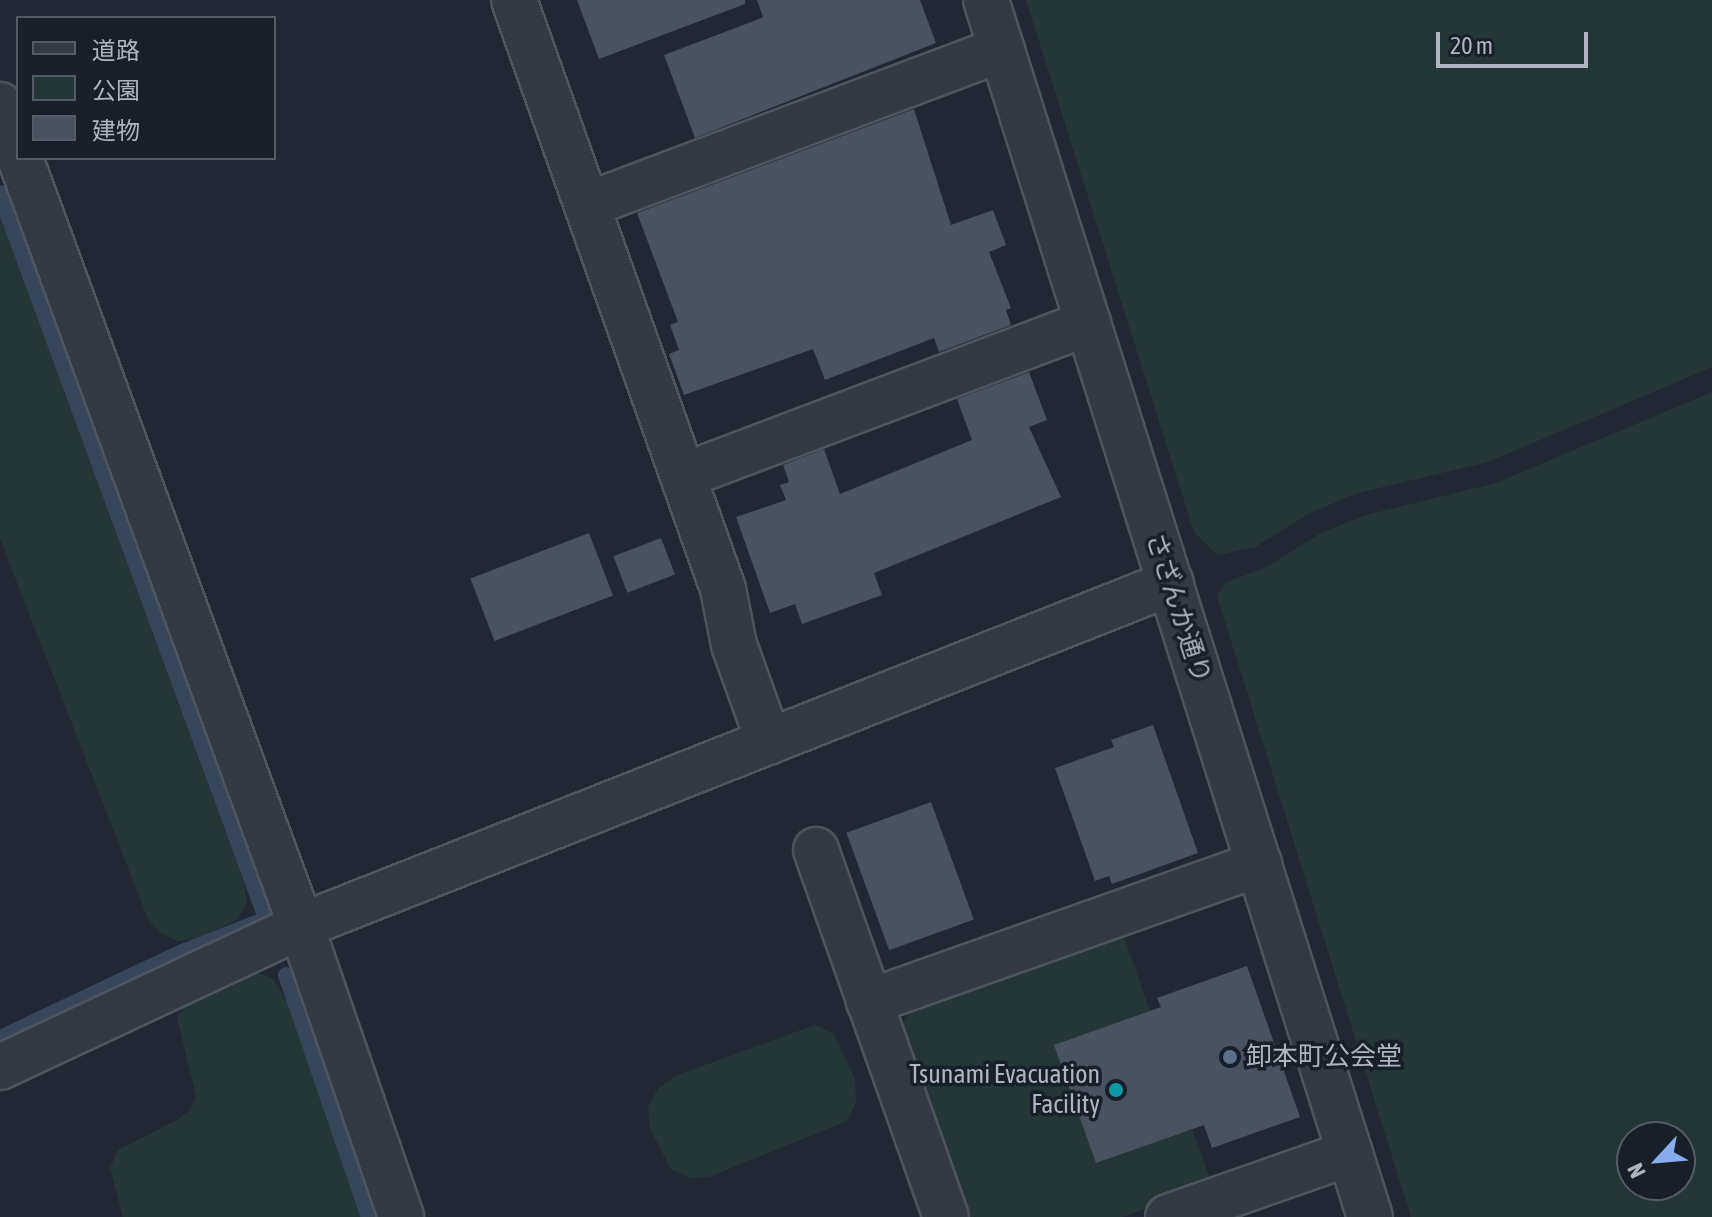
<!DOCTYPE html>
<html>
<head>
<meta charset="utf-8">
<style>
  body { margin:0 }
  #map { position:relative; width:1712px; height:1217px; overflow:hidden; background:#212833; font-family:"Asap Condensed","Noto Sans JP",sans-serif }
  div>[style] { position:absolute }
  .green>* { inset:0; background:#253637 }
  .stream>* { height:16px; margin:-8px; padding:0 8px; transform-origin:8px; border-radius:8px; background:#37465b }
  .building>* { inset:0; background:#49525f; transform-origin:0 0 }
  .roads { filter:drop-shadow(2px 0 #4e555f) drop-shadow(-2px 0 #4e555f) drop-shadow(0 2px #4e555f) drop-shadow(0 -2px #4e555f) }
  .minor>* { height:44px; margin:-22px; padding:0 22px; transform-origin:22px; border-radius:22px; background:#343a44 }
  .dots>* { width:22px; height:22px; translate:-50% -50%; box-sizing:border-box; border:4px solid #191f29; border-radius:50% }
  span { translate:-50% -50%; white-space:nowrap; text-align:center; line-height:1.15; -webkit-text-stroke:7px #191f29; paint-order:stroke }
  .street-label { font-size:26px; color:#aeb5c1 }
  .poi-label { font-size:26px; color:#aeb5c1 }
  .left { translate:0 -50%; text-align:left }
  .right { translate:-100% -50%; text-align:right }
  .legend { position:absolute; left:16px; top:16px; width:260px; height:144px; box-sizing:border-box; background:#191f29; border:2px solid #555b66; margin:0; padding:10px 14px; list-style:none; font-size:24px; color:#aeb5c1 }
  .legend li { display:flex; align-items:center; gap:16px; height:40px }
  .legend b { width:40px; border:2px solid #555b66 }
  .north { position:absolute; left:1616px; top:1121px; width:80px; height:80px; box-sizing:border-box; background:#191f29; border:2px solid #555b66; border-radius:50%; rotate:244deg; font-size:22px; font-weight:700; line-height:32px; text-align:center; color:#aeb5c1 }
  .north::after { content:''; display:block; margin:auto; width:28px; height:36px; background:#86acee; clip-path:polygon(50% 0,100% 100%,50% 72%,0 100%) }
  .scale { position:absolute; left:1436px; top:32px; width:152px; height:36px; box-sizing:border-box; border:4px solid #aeb5c1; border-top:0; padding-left:10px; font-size:24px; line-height:28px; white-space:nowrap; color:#aeb5c1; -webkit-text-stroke:6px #191f29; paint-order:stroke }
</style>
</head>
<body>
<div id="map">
  <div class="green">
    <div style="clip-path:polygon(1026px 0,1712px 0,1712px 367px,1488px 462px,1358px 493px,1310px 513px,1255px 547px,1217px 555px,1194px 532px)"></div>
    <div style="clip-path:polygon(0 215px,244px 882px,247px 903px,238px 919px,197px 939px,177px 941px,161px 933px,148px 919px,0 539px)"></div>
    <div style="clip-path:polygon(evenodd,1712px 392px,1712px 1217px,1411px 1217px,1217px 596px,1226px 582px,1265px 568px,1321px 533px,1366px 515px,1496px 483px,1712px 392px,1632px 1137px,1680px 1137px,1680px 1185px,1632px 1185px,1632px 1137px)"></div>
    <div style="clip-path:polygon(1121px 929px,1212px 1185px,1122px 1217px,970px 1217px,902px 1027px,914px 1002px)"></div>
    <div style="clip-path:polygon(254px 971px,273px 979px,287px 1000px,361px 1217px,123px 1217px,110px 1168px,118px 1150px,177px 1120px,190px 1110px,196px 1096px,177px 1018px,187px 1001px)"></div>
    <div style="clip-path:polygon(815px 1025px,833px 1033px,855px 1079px,856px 1102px,847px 1121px,709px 1177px,691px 1178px,671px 1169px,650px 1129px,648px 1106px,658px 1089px,675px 1076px)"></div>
  </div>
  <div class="stream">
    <div style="left:0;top:193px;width:775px;rotate:69.86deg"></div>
    <div style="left:286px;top:975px;width:256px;rotate:71.1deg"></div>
    <div style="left:0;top:1038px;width:199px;rotate:-25.3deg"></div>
    <div style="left:180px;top:953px;width:99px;rotate:-21.4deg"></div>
  </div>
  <div class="building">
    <div style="clip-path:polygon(577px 0,745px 0,745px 4px,599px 59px)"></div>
    <div style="clip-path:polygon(757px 0,920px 0,936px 43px,695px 138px,664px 55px,759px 19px,763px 17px)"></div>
    <div style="clip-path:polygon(914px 109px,951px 225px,993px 210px,1006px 245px,989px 252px,1011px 308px,1006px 310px,1011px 325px,939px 352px,934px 338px,825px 380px,813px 349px,684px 395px,669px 354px,679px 350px,670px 325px,678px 322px,637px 213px)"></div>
    <div style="clip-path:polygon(1029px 372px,1047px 420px,1029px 427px,1061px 497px,874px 573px,882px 595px,802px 624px,795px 604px,770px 613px,736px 517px,786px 500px,780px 485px,789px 482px,783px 465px,824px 449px,840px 494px,972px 440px,957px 399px)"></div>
    <div style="left:589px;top:533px;width:67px;height:127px;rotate:69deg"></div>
    <div style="left:661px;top:538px;width:39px;height:51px;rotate:69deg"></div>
    <div style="clip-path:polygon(1153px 725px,1198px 853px,1112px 884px,1109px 876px,1095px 881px,1055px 768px,1114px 747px,1111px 740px)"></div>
    <div style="left:931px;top:802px;width:125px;height:90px;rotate:70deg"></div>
    <div style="clip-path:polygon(1247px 966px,1300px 1117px,1212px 1148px,1204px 1125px,1096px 1163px,1054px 1045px,1161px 1007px,1157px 998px)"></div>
  </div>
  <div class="roads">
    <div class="minor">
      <div style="left:514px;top:0;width:625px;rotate:70.46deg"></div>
      <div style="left:723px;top:589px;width:57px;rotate:78.9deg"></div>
      <div style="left:734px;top:645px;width:103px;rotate:70.2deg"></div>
      <div style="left:986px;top:0;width:1276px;rotate:72.49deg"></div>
      <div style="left:0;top:105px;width:52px;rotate:69.8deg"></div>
      <div style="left:20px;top:158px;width:818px;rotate:69.9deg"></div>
      <div style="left:301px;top:926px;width:308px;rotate:71deg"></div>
      <div style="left:587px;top:205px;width:443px;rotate:-20.6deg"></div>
      <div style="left:683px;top:476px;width:433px;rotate:-20.7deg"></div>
      <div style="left:816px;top:850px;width:389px;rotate:70.5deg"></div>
      <div style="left:869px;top:1002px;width:414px;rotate:-19.5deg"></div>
      <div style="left:0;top:1067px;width:332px;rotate:-25.1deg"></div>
      <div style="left:301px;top:926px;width:935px;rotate:-21.52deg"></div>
      <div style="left:1168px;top:1217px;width:193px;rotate:-19.4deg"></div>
    </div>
  </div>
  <div class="dots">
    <div style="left:1230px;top:1057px;background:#5c6f8a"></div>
    <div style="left:1116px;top:1090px;background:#0f9aa8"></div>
  </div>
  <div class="street-label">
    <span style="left:1178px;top:608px;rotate:72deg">さざんか通り</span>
  </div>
  <div class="poi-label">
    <span class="left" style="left:1246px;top:1057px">卸本町公会堂</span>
    <span class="right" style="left:1100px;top:1090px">Tsunami Evacuation<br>Facility</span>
  </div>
  <ul class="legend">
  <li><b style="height:10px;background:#343a44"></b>道路</li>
  <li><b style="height:22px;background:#253637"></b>公園</li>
  <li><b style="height:22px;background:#49525f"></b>建物</li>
  </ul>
  <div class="north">N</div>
  <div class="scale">20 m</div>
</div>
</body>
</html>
